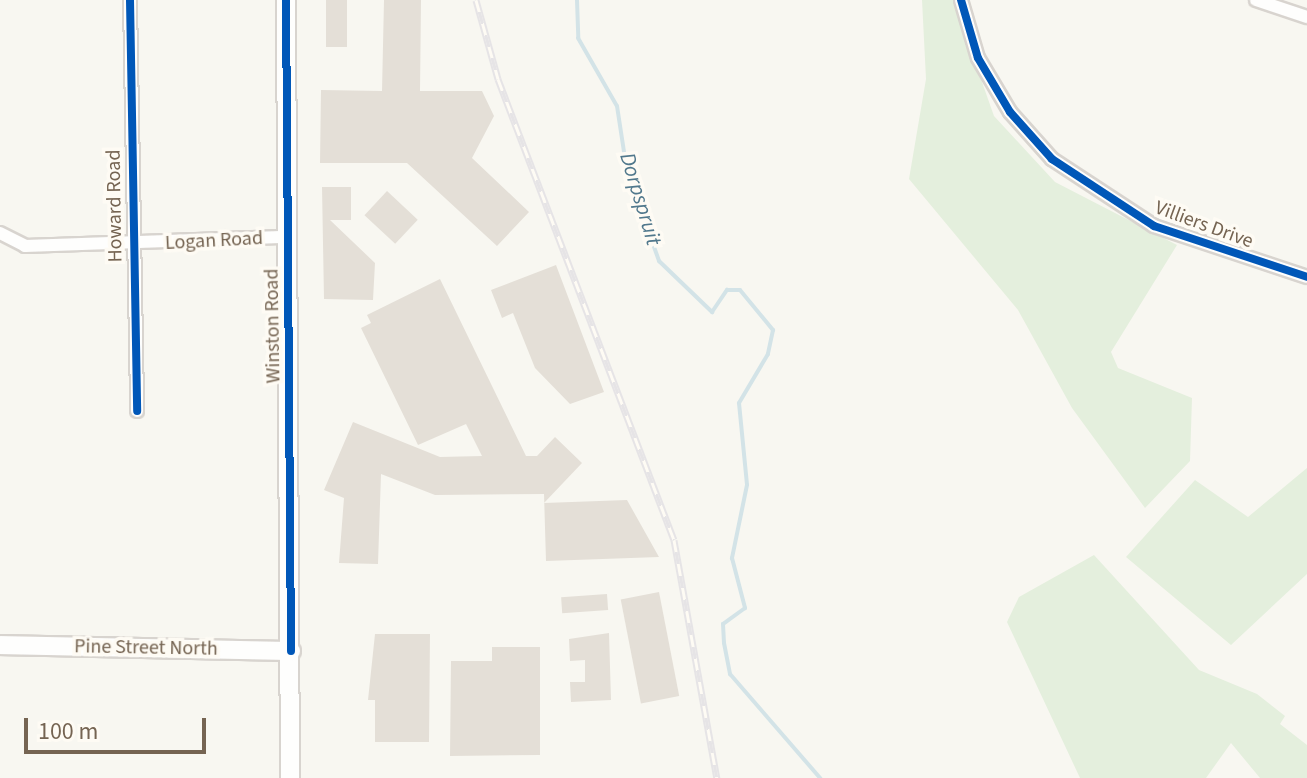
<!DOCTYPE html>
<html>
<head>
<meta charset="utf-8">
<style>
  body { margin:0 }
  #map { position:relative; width:1307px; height:778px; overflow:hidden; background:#f8f7f1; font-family:"Source Sans 3",sans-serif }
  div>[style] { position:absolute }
  .green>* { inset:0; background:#e4efdd }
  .stream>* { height:4px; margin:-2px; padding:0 2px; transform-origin:2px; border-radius:2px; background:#d3e3e7 }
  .building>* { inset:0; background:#e4dfd7; transform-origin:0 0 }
  .roads { filter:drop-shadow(2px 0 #d8d4cf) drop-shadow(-2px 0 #d8d4cf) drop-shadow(0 2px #d8d4cf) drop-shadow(0 -2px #d8d4cf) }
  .street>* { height:12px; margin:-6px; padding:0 6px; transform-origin:6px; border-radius:6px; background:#fefefd }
  .secondary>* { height:18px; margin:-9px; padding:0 9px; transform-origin:9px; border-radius:9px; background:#fefefd }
  .rail>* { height:7px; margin-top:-3.5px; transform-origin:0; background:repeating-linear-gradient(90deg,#fefbf4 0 12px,#e6e4e6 0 24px); box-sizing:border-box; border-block:2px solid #e6e4e6 }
  .cycleway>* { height:8px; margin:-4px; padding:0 4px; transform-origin:4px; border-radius:4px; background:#0057b8 }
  span { translate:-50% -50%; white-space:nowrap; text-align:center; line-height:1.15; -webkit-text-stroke:7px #fefbf4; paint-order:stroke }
  .street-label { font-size:20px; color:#756452 }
  .water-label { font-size:22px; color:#51788c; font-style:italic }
  .scale { position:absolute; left:24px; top:718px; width:182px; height:36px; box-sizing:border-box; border:4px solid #756452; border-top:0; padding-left:10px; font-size:24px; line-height:28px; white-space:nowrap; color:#756452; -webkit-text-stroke:6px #fefbf4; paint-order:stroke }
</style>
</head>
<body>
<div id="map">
  <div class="green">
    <div style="clip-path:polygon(922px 0,953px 0,994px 116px,1055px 182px,1177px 245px,1111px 352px,1118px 368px,1192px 398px,1190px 461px,1145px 508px,1072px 408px,1018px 310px,909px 179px,926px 79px)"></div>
    <div style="clip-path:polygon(1307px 468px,1307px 574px,1231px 645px,1126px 557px,1195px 480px,1248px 517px)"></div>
    <div style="clip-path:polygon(1094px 555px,1199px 670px,1257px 694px,1285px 716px,1280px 724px,1307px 745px,1307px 778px,1260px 778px,1231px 743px,1206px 778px,1080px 778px,1007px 622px,1019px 597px)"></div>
  </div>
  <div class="stream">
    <div style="left:577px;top:0;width:38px;rotate:88deg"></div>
    <div style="left:578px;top:38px;width:78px;rotate:60.2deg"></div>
    <div style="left:617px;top:106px;width:66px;rotate:81.3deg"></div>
    <div style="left:627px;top:171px;width:96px;rotate:70.4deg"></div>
    <div style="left:659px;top:261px;width:74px;rotate:43.9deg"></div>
    <div style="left:712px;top:312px;width:27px;rotate:-56deg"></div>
    <div style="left:727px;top:290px;width:13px"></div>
    <div style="left:740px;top:290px;width:52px;rotate:50.5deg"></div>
    <div style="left:773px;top:330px;width:25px;rotate:102deg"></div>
    <div style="left:768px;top:354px;width:57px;rotate:120.6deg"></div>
    <div style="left:739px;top:403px;width:82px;rotate:84.4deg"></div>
    <div style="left:747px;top:485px;width:75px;rotate:101.6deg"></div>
    <div style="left:732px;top:558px;width:52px;rotate:75.4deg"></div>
    <div style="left:745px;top:608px;width:27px;rotate:144deg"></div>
    <div style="left:723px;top:624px;width:19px;rotate:87deg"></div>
    <div style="left:724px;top:643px;width:32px;rotate:79deg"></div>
    <div style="left:730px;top:674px;width:138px;rotate:49.1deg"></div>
  </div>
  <div class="building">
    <div style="left:326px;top:0;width:21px;height:47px"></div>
    <div style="clip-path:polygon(384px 0,421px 0,420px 91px,482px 91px,494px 116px,472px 158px,529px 212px,497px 246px,407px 163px,320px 163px,321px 90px,382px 91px)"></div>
    <div style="clip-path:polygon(322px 187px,351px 187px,351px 220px,330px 220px,375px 263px,373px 300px,324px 299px)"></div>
    <div style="left:387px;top:191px;width:42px;height:33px;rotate:43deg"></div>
    <div style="clip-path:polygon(556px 265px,604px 392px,570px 404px,535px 368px,513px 313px,502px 318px,491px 290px)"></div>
    <div style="clip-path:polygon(440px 279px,526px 456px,537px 456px,555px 437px,582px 463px,544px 503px,627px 500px,659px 557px,546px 561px,544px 494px,435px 495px,381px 474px,378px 564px,339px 563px,344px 498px,324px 490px,353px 422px,440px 457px,482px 456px,466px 424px,418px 445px,361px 328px,371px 323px,367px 315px)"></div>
    <div style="left:659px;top:592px;width:106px;height:39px;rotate:79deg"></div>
    <div style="left:607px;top:594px;width:16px;height:46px;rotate:86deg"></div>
    <div style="clip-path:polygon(609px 633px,611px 700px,571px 702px,570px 682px,585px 682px,585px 660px,570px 661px,569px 639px)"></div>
    <div style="clip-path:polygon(375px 634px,430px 634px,429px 742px,375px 742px,375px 700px,368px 700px)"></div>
    <div style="clip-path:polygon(492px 647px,540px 647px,540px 755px,450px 756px,451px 661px,492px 661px)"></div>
  </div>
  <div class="roads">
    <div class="street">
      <div style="left:130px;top:0;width:411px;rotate:89deg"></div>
      <div style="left:961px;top:0;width:60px;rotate:73.7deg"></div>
      <div style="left:978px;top:58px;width:63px;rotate:59.3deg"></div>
      <div style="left:1010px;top:112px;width:63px;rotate:48.2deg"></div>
      <div style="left:1052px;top:159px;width:122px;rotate:33.3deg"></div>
      <div style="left:1154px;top:226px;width:161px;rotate:18.4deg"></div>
      <div style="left:1256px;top:0;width:54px;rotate:18.4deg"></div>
      <div style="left:0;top:233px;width:28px;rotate:27deg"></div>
      <div style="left:25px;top:246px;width:263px;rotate:-2deg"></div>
    </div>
    <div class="secondary">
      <div style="left:286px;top:0;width:778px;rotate:89.71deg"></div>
      <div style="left:0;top:645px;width:291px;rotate:1.2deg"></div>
    </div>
  </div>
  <div class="rail">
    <div style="left:476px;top:0;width:82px;rotate:74.4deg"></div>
    <div style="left:498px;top:79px;width:493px;rotate:69.1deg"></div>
    <div style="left:674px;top:540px;width:242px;rotate:79.8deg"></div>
  </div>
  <div class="cycleway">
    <div style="left:130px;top:0;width:411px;rotate:89deg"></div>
    <div style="left:286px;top:0;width:651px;rotate:89.56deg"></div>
    <div style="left:961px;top:0;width:60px;rotate:73.7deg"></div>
    <div style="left:978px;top:58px;width:63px;rotate:59.3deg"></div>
    <div style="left:1010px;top:112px;width:63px;rotate:48.2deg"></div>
    <div style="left:1052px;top:159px;width:122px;rotate:33.3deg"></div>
    <div style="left:1154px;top:226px;width:161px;rotate:18.4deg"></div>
  </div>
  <div class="street-label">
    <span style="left:115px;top:206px;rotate:-91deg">Howard Road</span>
    <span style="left:1204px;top:225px;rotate:20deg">Villiers Drive</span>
    <span style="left:214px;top:241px;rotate:-3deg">Logan Road</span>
    <span style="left:273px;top:326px;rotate:-91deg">Winston Road</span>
    <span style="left:146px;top:648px;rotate:1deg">Pine Street North</span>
  </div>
  <div class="water-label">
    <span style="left:640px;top:199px;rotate:73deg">Dorpspruit</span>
  </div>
  <div class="scale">100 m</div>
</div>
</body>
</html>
